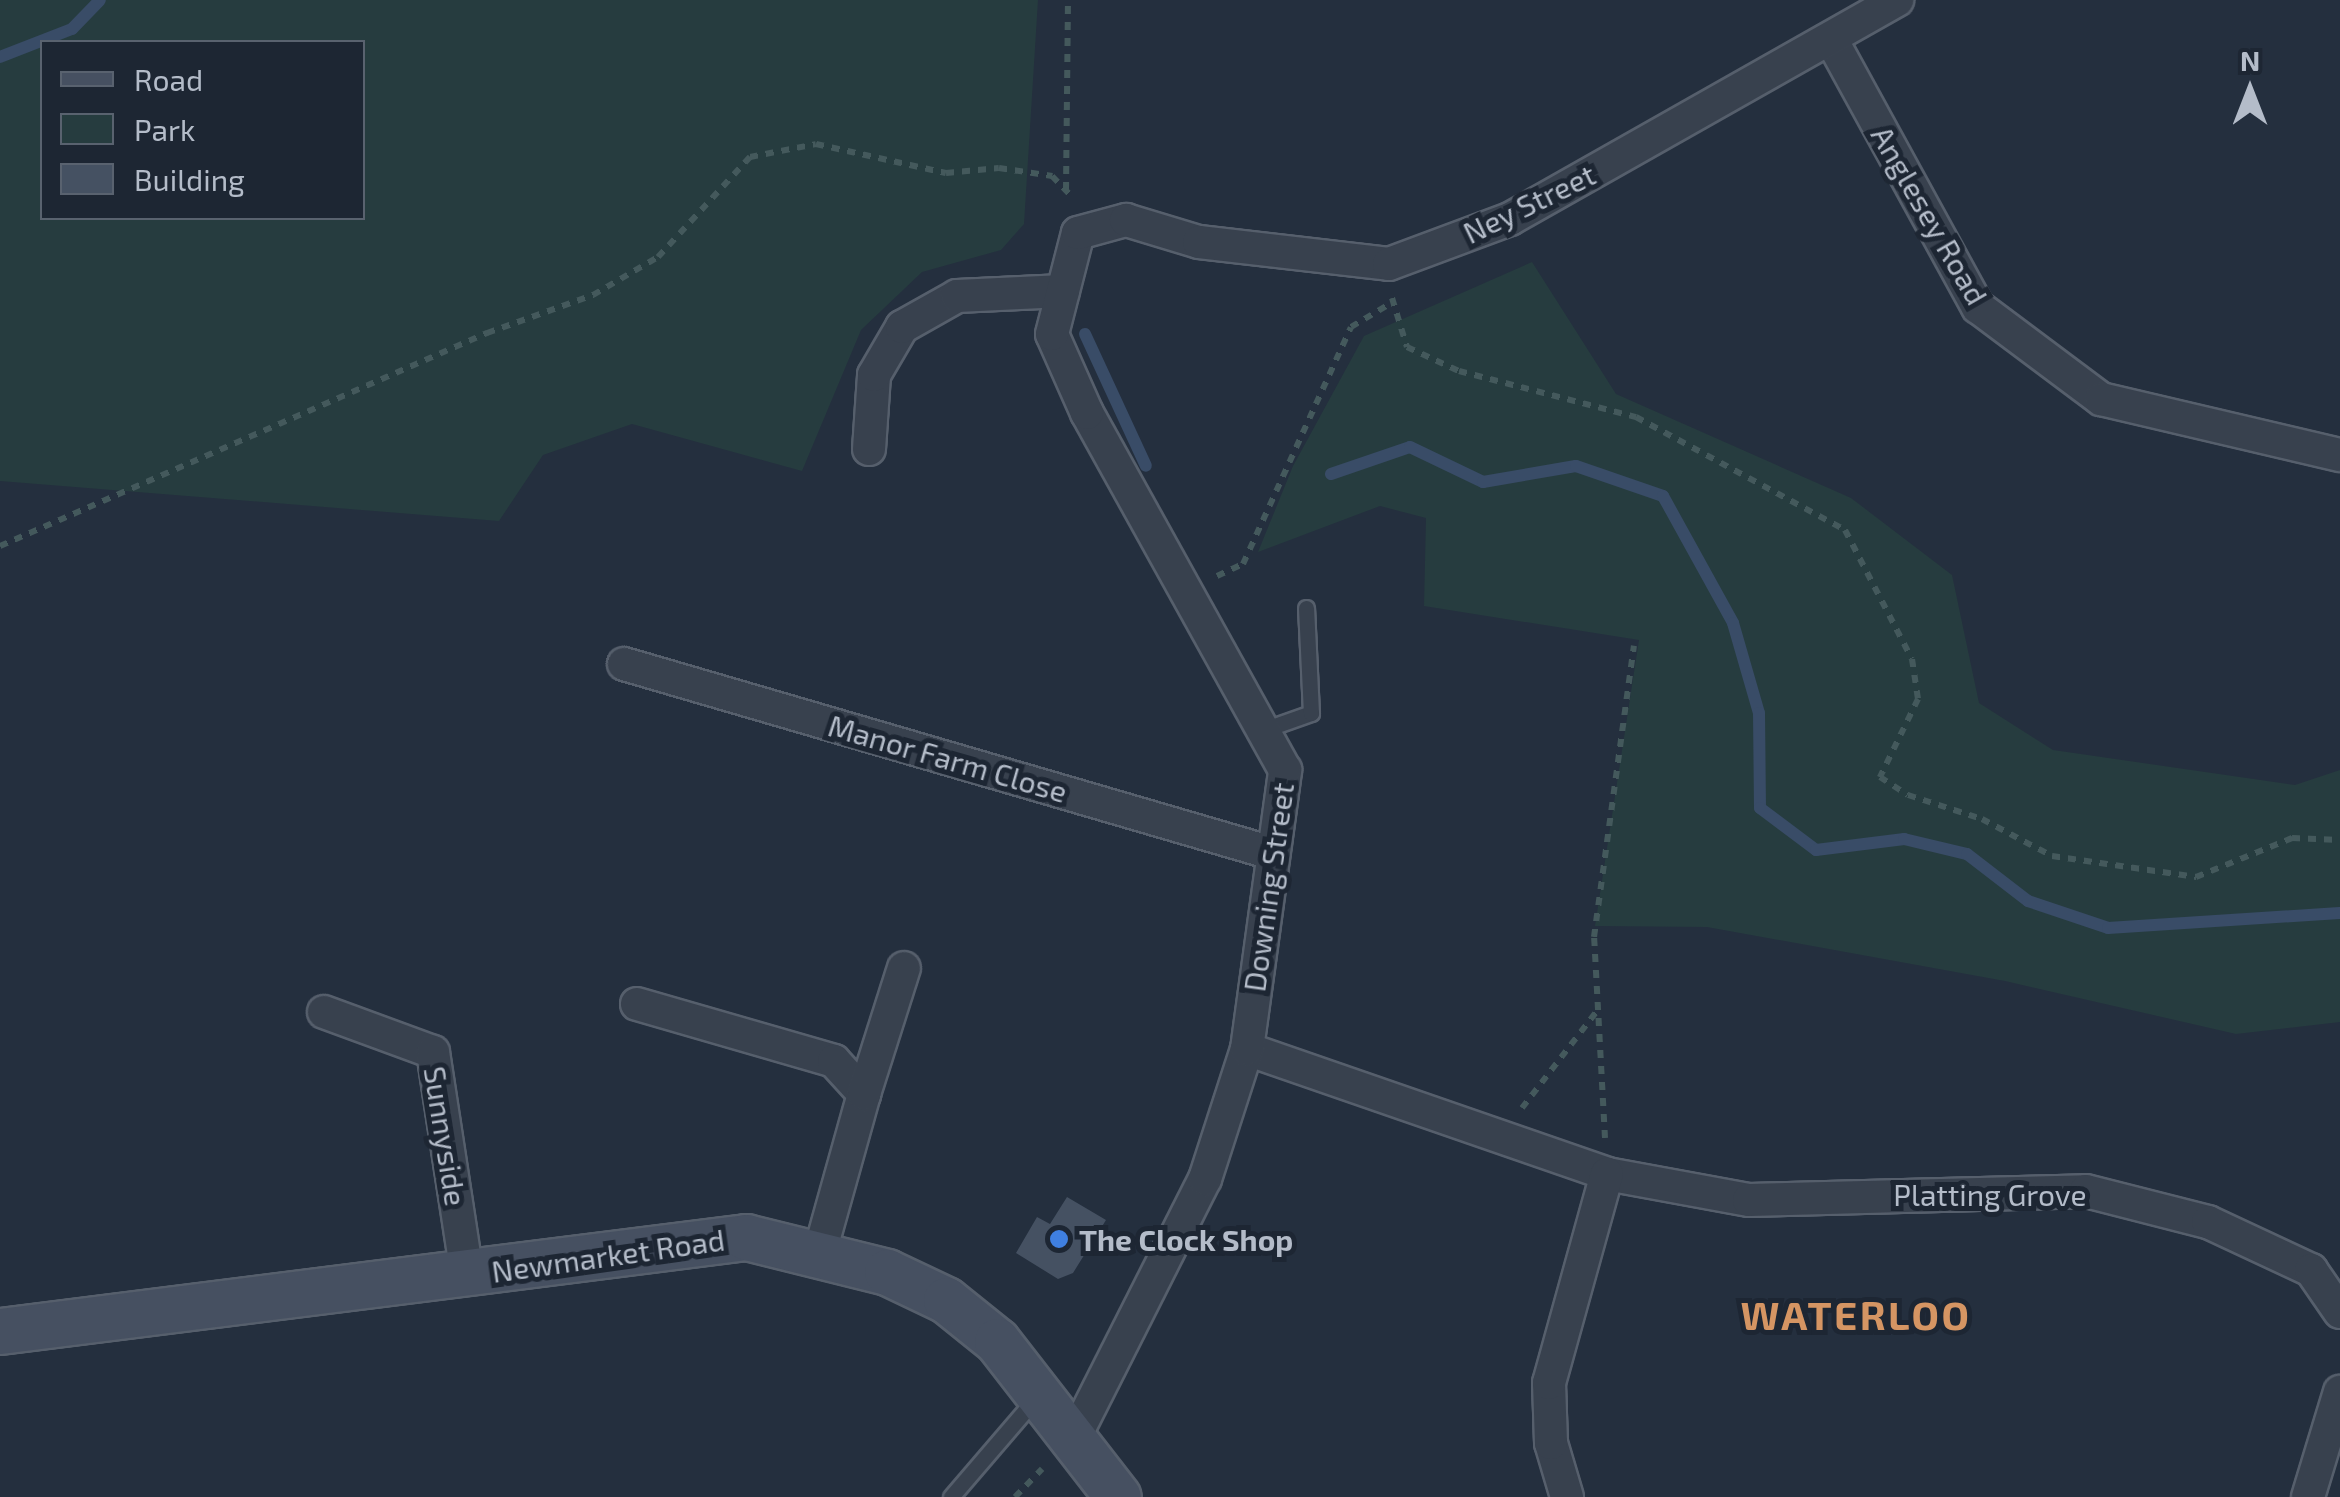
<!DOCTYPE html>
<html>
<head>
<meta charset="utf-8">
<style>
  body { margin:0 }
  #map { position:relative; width:2340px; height:1497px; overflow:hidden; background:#242f3e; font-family:"Exo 2",sans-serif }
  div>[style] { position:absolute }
  .green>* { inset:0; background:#263c3f }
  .stream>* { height:12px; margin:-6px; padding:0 6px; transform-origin:6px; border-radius:6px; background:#394c67 }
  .building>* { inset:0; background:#455162 }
  .path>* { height:6px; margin-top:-3px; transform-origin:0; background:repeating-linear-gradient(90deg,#44595c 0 8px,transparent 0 16px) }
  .roads { filter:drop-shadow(2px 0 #565f6c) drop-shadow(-2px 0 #565f6c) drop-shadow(0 2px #565f6c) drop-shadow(0 -2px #565f6c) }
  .lane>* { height:15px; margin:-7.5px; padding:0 7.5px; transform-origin:7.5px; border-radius:7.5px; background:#38414e }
  .street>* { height:32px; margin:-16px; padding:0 16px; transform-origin:16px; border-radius:16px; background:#38414e }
  .secondary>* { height:45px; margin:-22.5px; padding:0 22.5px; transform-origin:22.5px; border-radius:22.5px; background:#465061 }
  .dots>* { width:28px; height:28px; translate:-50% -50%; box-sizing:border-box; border:5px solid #1d2633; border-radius:50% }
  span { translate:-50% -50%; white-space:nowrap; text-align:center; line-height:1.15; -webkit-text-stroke:10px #1d2633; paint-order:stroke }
  .street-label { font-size:30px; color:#b4bcc9 }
  .poi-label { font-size:30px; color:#b4bcc9; font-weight:700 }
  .left { translate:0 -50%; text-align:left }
  .district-label { font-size:40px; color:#d59563; font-weight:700; letter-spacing:2.5px }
  .legend { position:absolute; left:40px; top:40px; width:325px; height:180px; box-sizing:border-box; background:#1d2633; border:2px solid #59626f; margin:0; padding:12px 18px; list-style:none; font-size:30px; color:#b4bcc9 }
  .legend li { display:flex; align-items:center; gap:20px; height:50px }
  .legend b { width:50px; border:2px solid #59626f }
  .north { position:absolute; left:2200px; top:40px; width:100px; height:100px; -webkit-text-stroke:8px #1d2633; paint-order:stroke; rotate:0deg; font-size:28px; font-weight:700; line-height:40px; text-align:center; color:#b4bcc9 }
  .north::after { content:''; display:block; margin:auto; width:35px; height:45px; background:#b4bcc9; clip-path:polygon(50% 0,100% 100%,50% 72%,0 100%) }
</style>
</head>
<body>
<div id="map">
  <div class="green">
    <div style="clip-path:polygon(evenodd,0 0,1038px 0,1024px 224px,1001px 250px,922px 272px,861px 330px,802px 471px,632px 424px,543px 455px,499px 521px,0 481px,0 0,362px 42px,362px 218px,42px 218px,42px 42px,362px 42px)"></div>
    <div style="clip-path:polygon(1532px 262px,1616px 394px,1851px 498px,1952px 575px,1979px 703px,2053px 750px,2295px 785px,2340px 770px,2340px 1022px,2236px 1034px,2005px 981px,1707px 927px,1595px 926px,1639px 640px,1424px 606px,1426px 518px,1380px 506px,1258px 552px,1293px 466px,1364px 336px)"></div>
  </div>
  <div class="stream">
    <div style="left:0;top:57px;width:77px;rotate:-21.3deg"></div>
    <div style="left:72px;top:29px;width:40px;rotate:-46deg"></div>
    <div style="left:1085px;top:334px;width:145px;rotate:65.2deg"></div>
    <div style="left:1331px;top:474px;width:83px;rotate:-18.9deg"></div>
    <div style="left:1410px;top:447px;width:81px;rotate:25.6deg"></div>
    <div style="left:1483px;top:482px;width:94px;rotate:-9.8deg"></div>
    <div style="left:1576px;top:466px;width:92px;rotate:19deg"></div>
    <div style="left:1663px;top:496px;width:145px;rotate:61.1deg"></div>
    <div style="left:1733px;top:623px;width:94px;rotate:73.9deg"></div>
    <div style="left:1759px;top:713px;width:95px;rotate:89.4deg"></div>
    <div style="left:1760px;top:808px;width:70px;rotate:36.9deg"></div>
    <div style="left:1816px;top:850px;width:89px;rotate:-7.1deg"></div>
    <div style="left:1904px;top:839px;width:65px;rotate:13.4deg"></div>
    <div style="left:1967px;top:854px;width:77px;rotate:37.6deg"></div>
    <div style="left:2028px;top:901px;width:84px;rotate:18.6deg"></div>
    <div style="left:2108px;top:928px;width:232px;rotate:-3.7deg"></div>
  </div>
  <div class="building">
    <div style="clip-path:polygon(1067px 1197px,1106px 1220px,1073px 1273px,1058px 1279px,1016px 1253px,1037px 1217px,1050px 1224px)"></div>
  </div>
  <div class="path">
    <div style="left:1066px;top:190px;width:190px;rotate:-89.4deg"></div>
    <div style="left:1392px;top:298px;width:51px;rotate:73deg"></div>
    <div style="left:1407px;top:347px;width:57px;rotate:24.8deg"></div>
    <div style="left:1459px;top:371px;width:183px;rotate:14.6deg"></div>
    <div style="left:1636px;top:417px;width:238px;rotate:28.4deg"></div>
    <div style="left:1845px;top:530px;width:145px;rotate:62.6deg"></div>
    <div style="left:1912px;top:659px;width:40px;rotate:81.5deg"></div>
    <div style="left:1918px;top:699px;width:87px;rotate:116deg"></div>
    <div style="left:1880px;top:777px;width:33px;rotate:33deg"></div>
    <div style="left:1908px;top:795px;width:78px;rotate:18deg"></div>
    <div style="left:1982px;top:819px;width:79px;rotate:27.9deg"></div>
    <div style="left:2052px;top:856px;width:146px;rotate:8.3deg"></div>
    <div style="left:2196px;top:877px;width:104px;rotate:-22.1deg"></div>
    <div style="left:2292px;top:838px;width:48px;rotate:2.4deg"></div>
    <div style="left:0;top:546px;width:532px;rotate:-23.62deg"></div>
    <div style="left:487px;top:333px;width:113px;rotate:-19.7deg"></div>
    <div style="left:593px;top:295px;width:75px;rotate:-30.3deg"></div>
    <div style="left:658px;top:257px;width:136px;rotate:-47.4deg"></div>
    <div style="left:750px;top:157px;width:67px;rotate:-11.1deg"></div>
    <div style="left:816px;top:144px;width:133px;rotate:12.6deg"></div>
    <div style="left:946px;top:173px;width:53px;rotate:-5.4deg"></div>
    <div style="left:999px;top:168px;width:54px;rotate:8.6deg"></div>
    <div style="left:1052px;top:176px;width:29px;rotate:46deg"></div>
    <div style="left:1217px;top:576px;width:29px;rotate:-25deg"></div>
    <div style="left:1243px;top:564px;width:260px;rotate:-65.5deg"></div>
    <div style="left:1351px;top:327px;width:49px;rotate:-30.8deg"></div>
    <div style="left:1522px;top:1108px;width:123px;rotate:-52.3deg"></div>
    <div style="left:1605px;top:1138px;width:201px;rotate:-93.1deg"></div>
    <div style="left:1594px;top:937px;width:294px;rotate:-82.2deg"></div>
    <div style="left:1015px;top:1497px;width:39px;rotate:-46deg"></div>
  </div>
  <div class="roads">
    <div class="lane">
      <div style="left:1263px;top:730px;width:51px;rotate:-19.5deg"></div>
      <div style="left:1311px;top:713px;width:105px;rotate:-92.7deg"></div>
      <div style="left:951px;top:1497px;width:128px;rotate:-49.4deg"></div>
    </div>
    <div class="street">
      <div style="left:1831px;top:39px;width:306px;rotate:61.3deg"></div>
      <div style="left:1978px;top:307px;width:154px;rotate:36.8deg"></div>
      <div style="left:2101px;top:399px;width:245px;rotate:13.2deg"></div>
      <div style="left:869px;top:449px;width:74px;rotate:-86.1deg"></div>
      <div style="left:874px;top:375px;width:56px;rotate:-59.7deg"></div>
      <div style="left:902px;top:327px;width:63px;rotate:-29.4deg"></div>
      <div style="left:957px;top:296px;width:106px;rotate:-2.7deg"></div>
      <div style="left:624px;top:664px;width:675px;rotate:16.26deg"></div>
      <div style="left:637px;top:1004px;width:205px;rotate:16.1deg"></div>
      <div style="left:834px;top:1061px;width:45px;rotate:47.7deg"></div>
      <div style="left:864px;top:1094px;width:164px;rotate:105.6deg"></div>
      <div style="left:324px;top:1012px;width:116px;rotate:20.2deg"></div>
      <div style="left:433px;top:1052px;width:225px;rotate:81.3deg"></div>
      <div style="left:1247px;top:1049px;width:381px;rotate:19.1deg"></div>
      <div style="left:1607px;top:1174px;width:144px;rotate:10.4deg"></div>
      <div style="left:1749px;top:1200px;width:337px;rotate:-1.5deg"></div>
      <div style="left:2086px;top:1191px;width:126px;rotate:14.3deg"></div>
      <div style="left:2208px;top:1222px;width:114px;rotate:25deg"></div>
      <div style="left:2311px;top:1270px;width:51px;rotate:55.4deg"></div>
      <div style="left:864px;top:1094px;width:132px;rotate:-72.4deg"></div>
      <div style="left:1075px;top:1436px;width:288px;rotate:-63.2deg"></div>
      <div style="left:1205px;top:1179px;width:137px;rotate:-72.1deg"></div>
      <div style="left:1247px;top:1049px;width:282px;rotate:-82.2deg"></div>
      <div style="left:1285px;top:770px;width:408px;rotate:-119deg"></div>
      <div style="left:1087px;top:413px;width:86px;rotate:-113.9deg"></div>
      <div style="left:1052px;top:334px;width:104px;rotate:-75.6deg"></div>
      <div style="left:1078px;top:233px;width:50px;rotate:-15.2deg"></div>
      <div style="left:1126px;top:220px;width:76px;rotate:16.8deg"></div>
      <div style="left:1199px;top:242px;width:191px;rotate:6.6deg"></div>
      <div style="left:1389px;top:264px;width:129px;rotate:-20.4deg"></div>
      <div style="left:1510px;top:219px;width:445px;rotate:-29.5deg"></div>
      <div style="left:1567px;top:1497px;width:56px;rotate:-106.5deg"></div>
      <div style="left:1551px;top:1443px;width:60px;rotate:-91.9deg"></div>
      <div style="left:1549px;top:1383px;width:217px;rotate:-74.5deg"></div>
      <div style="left:2308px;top:1497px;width:110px;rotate:-73.1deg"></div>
    </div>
    <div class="secondary">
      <div style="left:0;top:1331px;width:752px;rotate:-7.18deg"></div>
      <div style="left:746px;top:1237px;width:145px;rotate:13.9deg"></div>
      <div style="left:887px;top:1272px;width:65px;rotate:25.4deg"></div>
      <div style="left:946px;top:1300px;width:65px;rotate:38.8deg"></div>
      <div style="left:997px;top:1341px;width:197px;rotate:52.2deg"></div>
    </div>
  </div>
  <div class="dots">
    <div style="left:1059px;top:1239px;background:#3f7fe0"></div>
  </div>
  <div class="street-label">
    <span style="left:1529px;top:203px;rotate:-26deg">Ney Street</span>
    <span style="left:1930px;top:215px;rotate:60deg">Anglesey Road</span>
    <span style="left:948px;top:758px;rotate:16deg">Manor Farm Close</span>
    <span style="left:1268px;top:887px;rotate:-82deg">Downing Street</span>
    <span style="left:446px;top:1136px;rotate:81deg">Sunnyside</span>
    <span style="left:1990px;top:1194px">Platting Grove</span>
    <span style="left:608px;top:1255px;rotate:-8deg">Newmarket Road</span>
  </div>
  <div class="poi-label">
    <span class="left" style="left:1079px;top:1239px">The Clock Shop</span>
  </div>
  <div class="district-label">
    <span style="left:1856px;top:1314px">WATERLOO</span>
  </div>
  <ul class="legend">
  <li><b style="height:12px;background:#465061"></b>Road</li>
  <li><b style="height:28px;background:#263c3f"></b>Park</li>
  <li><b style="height:28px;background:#455162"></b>Building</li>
  </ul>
  <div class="north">N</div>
</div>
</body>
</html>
